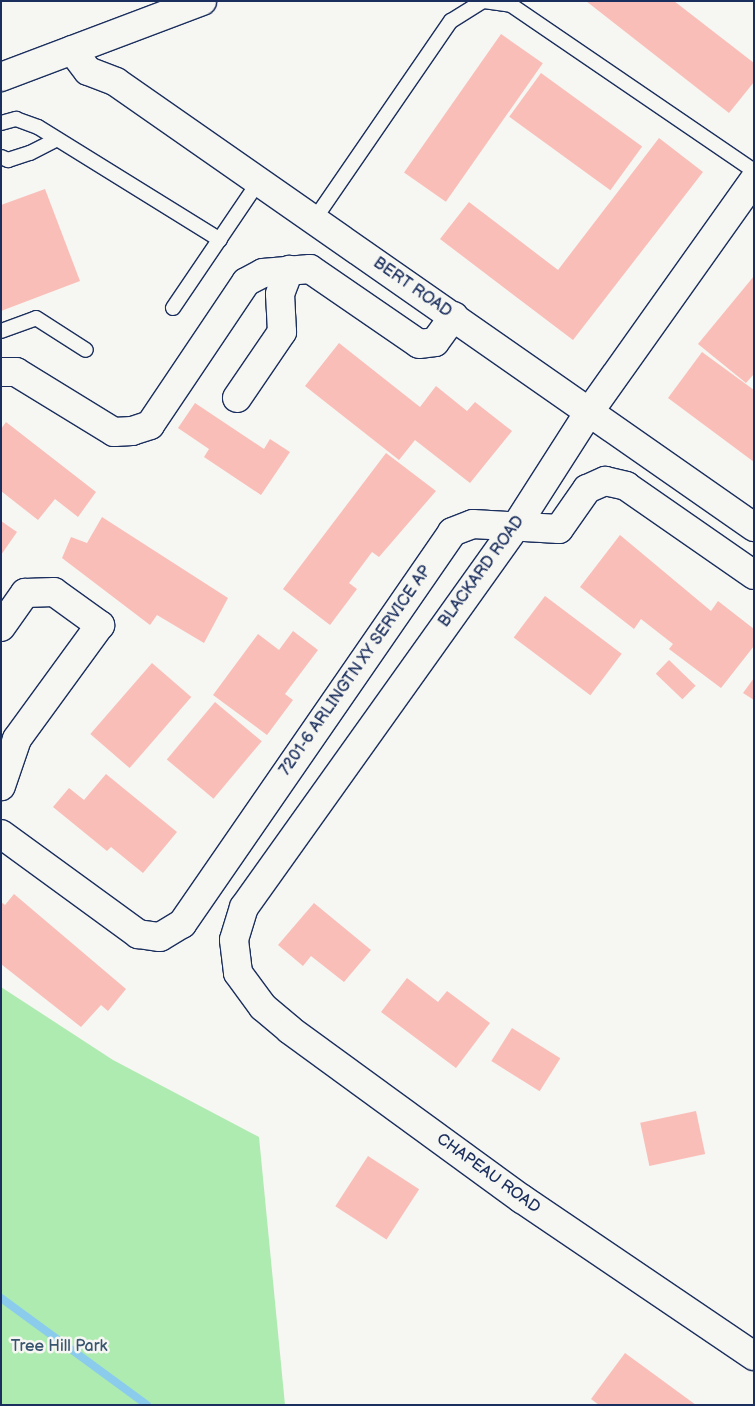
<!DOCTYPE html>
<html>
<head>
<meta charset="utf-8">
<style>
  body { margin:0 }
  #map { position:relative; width:755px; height:1406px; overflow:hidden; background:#f6f6f2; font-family:"Balsamiq Sans",sans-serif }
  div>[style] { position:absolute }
  .green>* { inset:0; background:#aeebb1 }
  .stream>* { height:8px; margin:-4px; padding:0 4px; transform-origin:4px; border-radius:4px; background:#8bccec }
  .building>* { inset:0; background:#fabeb8; transform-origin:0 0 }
  .roads { filter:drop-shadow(1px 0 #1b2f5e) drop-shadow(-1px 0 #1b2f5e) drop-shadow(0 1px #1b2f5e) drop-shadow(0 -1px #1b2f5e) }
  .lane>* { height:14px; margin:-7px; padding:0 7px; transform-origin:7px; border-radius:7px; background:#f6f6f2 }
  .street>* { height:28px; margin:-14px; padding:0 14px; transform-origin:14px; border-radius:14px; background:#f6f6f2 }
  .secondary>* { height:28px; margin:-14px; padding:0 14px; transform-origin:14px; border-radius:14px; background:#f6f6f2 }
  span { translate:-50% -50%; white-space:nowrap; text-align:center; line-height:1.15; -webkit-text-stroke:5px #f6f6f2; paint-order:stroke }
  .street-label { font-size:16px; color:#1b2f5e }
  .park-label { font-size:16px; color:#38556f }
  .frame { position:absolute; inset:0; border:2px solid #1b2f5e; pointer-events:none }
</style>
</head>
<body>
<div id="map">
  <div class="green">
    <div style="clip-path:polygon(1px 987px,113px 1060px,259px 1137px,285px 1405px,1px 1405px)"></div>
  </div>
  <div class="stream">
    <div style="left:1px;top:1298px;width:181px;rotate:36.2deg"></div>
  </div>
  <div class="building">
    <div style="clip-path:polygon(586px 1px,674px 1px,754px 63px,754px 82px,729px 113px)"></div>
    <div style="left:501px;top:34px;width:51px;height:169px;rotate:35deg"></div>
    <div style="left:541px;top:73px;width:125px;height:54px;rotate:36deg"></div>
    <div style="clip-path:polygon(659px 138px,703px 172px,573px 340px,440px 239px,469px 202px,558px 270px)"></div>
    <div style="clip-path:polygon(45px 189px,80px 281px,1px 311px,1px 205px)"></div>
    <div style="clip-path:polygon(754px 276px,754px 374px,746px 383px,698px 344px)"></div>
    <div style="clip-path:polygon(339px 343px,420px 407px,436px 386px,467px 411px,475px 402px,512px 431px,470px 483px,415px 440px,399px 460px,305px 386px)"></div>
    <div style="clip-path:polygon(702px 352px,754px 390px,754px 462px,668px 398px)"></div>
    <div style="clip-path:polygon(195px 403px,264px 449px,270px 439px,290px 452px,261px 495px,204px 457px,209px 449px,178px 428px)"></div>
    <div style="clip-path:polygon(6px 422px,96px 492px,78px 517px,55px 499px,38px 520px,1px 491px,1px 429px)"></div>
    <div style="clip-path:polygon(386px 453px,436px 491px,379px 557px,372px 552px,349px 583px,357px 589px,330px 625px,283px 589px)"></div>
    <div style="clip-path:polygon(102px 517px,228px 598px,204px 643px,157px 615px,150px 625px,62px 558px,71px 537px,87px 543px)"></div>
    <div style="clip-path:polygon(1px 521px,17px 532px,1px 555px)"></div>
    <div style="clip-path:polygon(620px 535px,711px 611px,718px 601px,754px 629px,754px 646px,721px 688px,669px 649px,673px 644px,641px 619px,634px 629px,580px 587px)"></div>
    <div style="left:545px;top:596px;width:96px;height:52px;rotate:37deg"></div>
    <div style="clip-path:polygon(293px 631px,318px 650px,285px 694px,293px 700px,267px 735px,213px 695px,258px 634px,279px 650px)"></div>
    <div style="left:669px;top:660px;width:37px;height:19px;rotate:44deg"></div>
    <div style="left:152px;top:663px;width:52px;height:94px;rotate:41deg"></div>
    <div style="clip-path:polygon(754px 678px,754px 700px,743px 693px)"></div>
    <div style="left:215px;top:702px;width:61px;height:75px;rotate:40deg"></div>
    <div style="clip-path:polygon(106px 774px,177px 832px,143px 873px,111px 847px,107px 851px,53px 807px,69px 788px,84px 800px)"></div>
    <div style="clip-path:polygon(14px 894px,126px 989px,108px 1011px,101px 1005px,81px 1027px,1px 964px,1px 902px,5px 905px)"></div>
    <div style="clip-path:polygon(314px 903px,371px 950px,344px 982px,311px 956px,303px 966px,278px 945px)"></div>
    <div style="clip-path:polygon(407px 978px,438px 1002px,447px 991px,490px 1023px,456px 1068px,381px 1012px)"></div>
    <div style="left:512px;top:1028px;width:57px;height:39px;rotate:32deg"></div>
    <div style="left:696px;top:1111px;width:44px;height:57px;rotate:78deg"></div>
    <div style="left:368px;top:1156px;width:61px;height:60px;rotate:33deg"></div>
    <div style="clip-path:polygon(625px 1353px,696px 1405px,599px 1405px,591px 1399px)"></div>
  </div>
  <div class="roads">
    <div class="lane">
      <div style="left:484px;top:1px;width:27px;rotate:8deg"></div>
      <div style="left:511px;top:5px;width:294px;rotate:34.3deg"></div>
      <div style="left:1px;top:123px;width:16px;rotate:-15deg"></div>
      <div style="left:16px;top:119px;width:23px;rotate:20deg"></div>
      <div style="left:38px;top:127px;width:214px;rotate:31.8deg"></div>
      <div style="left:1px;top:157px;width:8px;rotate:23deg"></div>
      <div style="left:8px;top:160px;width:23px;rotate:-18deg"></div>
      <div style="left:30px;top:153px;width:30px;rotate:-27deg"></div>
      <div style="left:314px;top:220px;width:242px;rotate:-55.5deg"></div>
      <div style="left:451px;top:21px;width:38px;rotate:-32deg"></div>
      <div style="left:173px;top:308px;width:153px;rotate:-55.9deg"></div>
      <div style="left:1px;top:331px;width:37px;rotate:-20deg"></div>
      <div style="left:36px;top:318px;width:59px;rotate:32.6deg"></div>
    </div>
    <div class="street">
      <div style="left:72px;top:50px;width:26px;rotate:53deg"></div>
      <div style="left:88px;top:71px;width:30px;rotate:21deg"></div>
      <div style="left:116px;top:82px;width:778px;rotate:34.9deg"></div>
      <div style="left:754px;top:180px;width:285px;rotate:125.4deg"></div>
      <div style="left:589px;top:412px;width:135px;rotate:122.6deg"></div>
      <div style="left:516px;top:526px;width:468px;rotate:125.5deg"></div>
      <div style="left:244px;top:907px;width:34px;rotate:107deg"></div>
      <div style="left:234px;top:940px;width:33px;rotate:83deg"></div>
      <div style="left:238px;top:973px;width:42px;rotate:53.7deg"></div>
      <div style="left:263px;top:1007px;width:35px;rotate:40deg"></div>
      <div style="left:290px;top:1030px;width:287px;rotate:36.1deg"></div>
      <div style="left:522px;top:1199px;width:280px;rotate:34.1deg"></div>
      <div style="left:1px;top:372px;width:15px"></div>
      <div style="left:16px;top:372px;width:115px;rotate:31.5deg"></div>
      <div style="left:114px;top:432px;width:18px;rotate:-3deg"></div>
      <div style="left:132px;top:431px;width:19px;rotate:-18deg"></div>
      <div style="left:150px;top:425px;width:172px;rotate:-56.1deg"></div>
      <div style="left:246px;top:282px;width:19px;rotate:-28deg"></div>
      <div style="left:263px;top:273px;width:47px;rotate:-4.9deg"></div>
      <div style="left:310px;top:269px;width:132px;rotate:34.5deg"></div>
      <div style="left:419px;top:344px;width:16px;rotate:-7deg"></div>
      <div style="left:435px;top:342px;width:32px;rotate:-54deg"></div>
      <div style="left:237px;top:398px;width:80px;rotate:-55.7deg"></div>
      <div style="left:282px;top:332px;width:38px;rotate:-93deg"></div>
      <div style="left:280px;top:294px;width:26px;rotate:-69deg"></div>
      <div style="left:1px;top:627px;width:42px;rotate:-54.8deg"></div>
      <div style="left:25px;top:593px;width:29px;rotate:-2deg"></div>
      <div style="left:54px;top:592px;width:57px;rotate:35.7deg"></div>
      <div style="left:100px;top:625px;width:141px;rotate:126.1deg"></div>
      <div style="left:17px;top:739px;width:50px;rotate:108.8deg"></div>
      <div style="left:1px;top:834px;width:170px;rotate:36.1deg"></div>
      <div style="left:138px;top:934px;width:22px;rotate:8deg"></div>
      <div style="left:160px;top:937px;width:26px;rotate:-31deg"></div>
      <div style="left:182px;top:924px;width:476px;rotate:-55.4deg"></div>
      <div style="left:452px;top:532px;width:22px;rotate:-21deg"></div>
      <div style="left:473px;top:524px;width:86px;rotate:3.3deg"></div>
      <div style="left:559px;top:529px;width:49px;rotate:-55deg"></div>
      <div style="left:587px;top:489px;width:20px;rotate:-24deg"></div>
      <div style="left:605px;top:481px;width:22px;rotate:13deg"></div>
      <div style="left:626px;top:486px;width:156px;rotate:34.8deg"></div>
    </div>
    <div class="secondary">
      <div style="left:1px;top:77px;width:215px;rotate:-20.7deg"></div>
    </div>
  </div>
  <div class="street-label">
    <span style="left:412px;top:288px;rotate:35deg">BERT ROAD</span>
    <span style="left:482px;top:572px;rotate:-54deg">BLACKARD ROAD</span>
    <span style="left:356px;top:671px;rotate:-55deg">7201-6 ARLINGTN XY SERVICE AP</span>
    <span style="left:488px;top:1174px;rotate:36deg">CHAPEAU ROAD</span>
  </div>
  <div class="park-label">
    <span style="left:59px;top:1347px">Tree Hill Park</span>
  </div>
  <div class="frame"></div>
</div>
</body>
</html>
